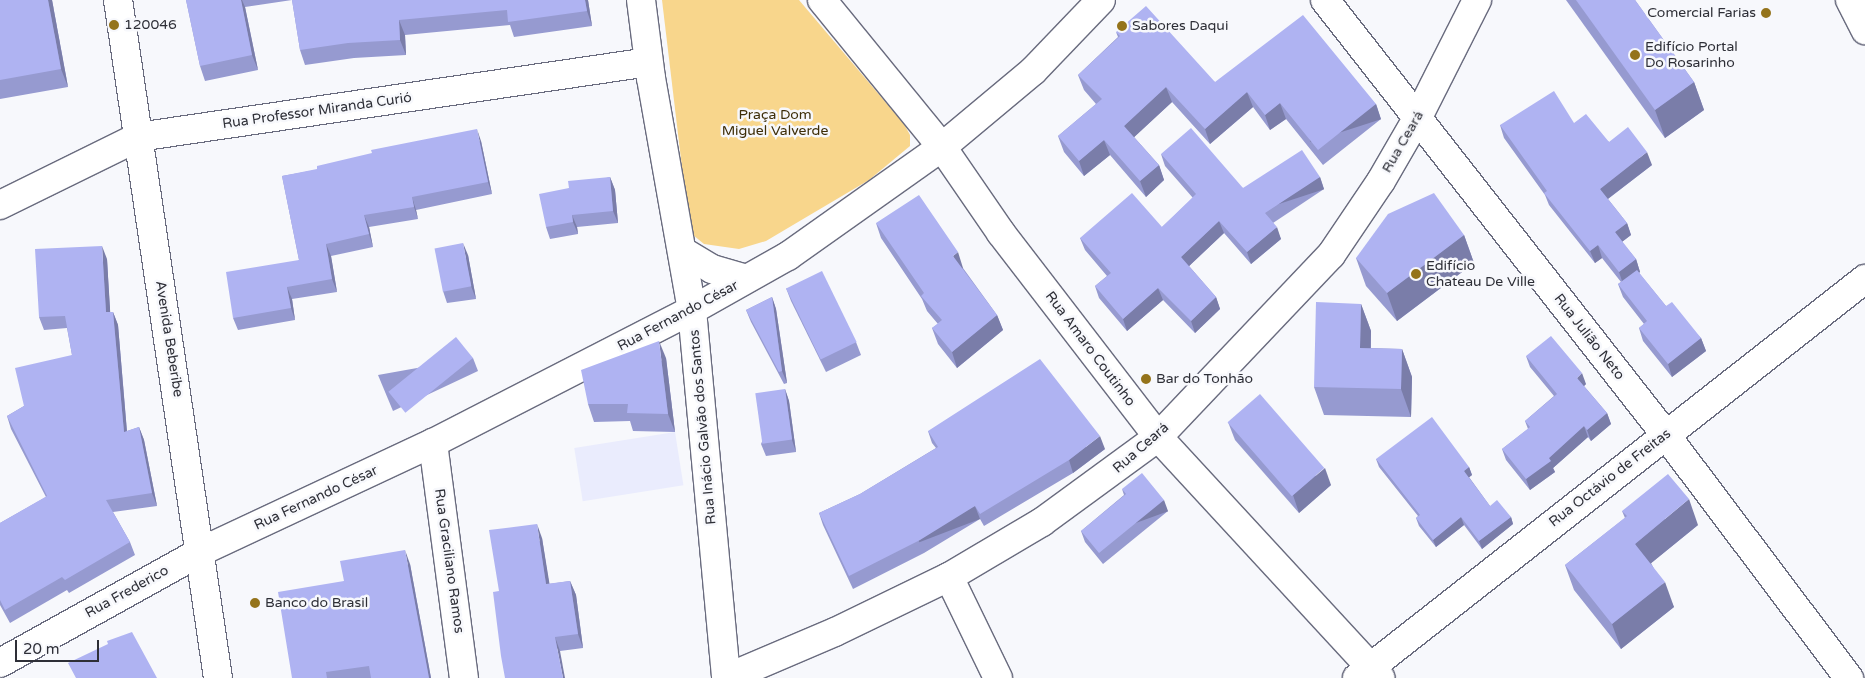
<!DOCTYPE html>
<html>
<head>
<meta charset="utf-8">
<style>
  body { margin:0 }
  #map { position:relative; width:1865px; height:678px; overflow:hidden; background:#f7f8fc; font-family:"Varela Round",sans-serif }
  div>[style] { position:absolute }
  .built>* { inset:0; background:#eaecfd; transform-origin:0 0 }
  .green>* { inset:0; background:#f8d68c }
  .roads { filter:drop-shadow(1px 0 #696b7e) drop-shadow(-1px 0 #696b7e) drop-shadow(0 1px #696b7e) drop-shadow(0 -1px #696b7e) }
  .street>* { height:28px; margin:-14px; padding:0 14px; transform-origin:14px; border-radius:14px; background:#fff }
  .secondary>* { height:28px; margin:-14px; padding:0 14px; transform-origin:14px; border-radius:14px; background:#fff }
  .primary>* { height:28px; margin:-14px; padding:0 14px; transform-origin:14px; border-radius:14px; background:#fff }
  .wall>* { inset:0; background:#969ad0 }
  .shaded-wall>* { inset:0; background:#7a7da9; transform-origin:0 0 }
  .building>* { inset:0; background:#afb3f2; transform-origin:0 0 }
  .dots>* { width:14px; height:14px; translate:-50% -50%; box-sizing:border-box; border:2px solid #f7f8fc; border-radius:50% }
  span { translate:-50% -50%; white-space:nowrap; text-align:center; line-height:1.15; -webkit-text-stroke:5px #f7f8fc; paint-order:stroke }
  .poi-label { font-size:14px; color:#2e2f37 }
  .right { translate:-100% -50%; text-align:right }
  .left { translate:0 -50%; text-align:left }
  .street-label { font-size:14px; color:#2e2f37 }
  .park-label { font-size:14px; color:#3e2e08 }
  .scale { position:absolute; left:15px; top:640px; width:84px; height:22px; box-sizing:border-box; border:2px solid #2e2f37; border-top:0; padding-left:6px; font-size:15px; line-height:18px; white-space:nowrap; color:#2e2f37; -webkit-text-stroke:4px #f7f8fc; paint-order:stroke }
</style>
</head>
<body>
<div id="map">
  <div class="built">
    <div style="left:675px;top:432px;width:54px;height:102px;rotate:81deg"></div>
  </div>
  <div class="green">
    <div style="clip-path:polygon(662px 0,799px 0,904px 124px,910px 135px,910px 146px,869px 180px,766px 241px,739px 249px,704px 244px,693px 235px,689px 226px)"></div>
  </div>
  <div class="roads">
    <div class="street">
      <div style="left:641px;top:0;width:79px;rotate:82.7deg"></div>
      <div style="left:651px;top:78px;width:236px;rotate:80deg"></div>
      <div style="left:692px;top:310px;width:370px;rotate:84.7deg"></div>
      <div style="left:822px;top:0;width:190px;rotate:50.8deg"></div>
      <div style="left:942px;top:147px;width:104px;rotate:55.5deg"></div>
      <div style="left:1001px;top:233px;width:257px;rotate:52.4deg"></div>
      <div style="left:1158px;top:437px;width:328px;rotate:47.3deg"></div>
      <div style="left:1325px;top:0;width:551px;rotate:51.92deg"></div>
      <div style="left:1665px;top:434px;width:306px;rotate:53deg"></div>
      <div style="left:0;top:205px;width:154px;rotate:-26.2deg"></div>
      <div style="left:138px;top:137px;width:516px;rotate:-8.35deg"></div>
      <div style="left:433px;top:443px;width:237px;rotate:82.5deg"></div>
      <div style="left:949px;top:577px;width:112px;rotate:64.1deg"></div>
      <div style="left:0;top:663px;width:231px;rotate:-29deg"></div>
      <div style="left:727px;top:678px;width:117px;rotate:-23.1deg"></div>
      <div style="left:835px;top:632px;width:127px;rotate:-25.8deg"></div>
      <div style="left:949px;top:577px;width:108px;rotate:-30.6deg"></div>
      <div style="left:1042px;top:522px;width:144px;rotate:-36.2deg"></div>
      <div style="left:1158px;top:437px;width:251px;rotate:-46.5deg"></div>
      <div style="left:1331px;top:255px;width:89px;rotate:-56deg"></div>
      <div style="left:1381px;top:181px;width:74px;rotate:-60deg"></div>
      <div style="left:1418px;top:117px;width:131px;rotate:-63.2deg"></div>
      <div style="left:1357px;top:678px;width:646px;rotate:-38.15deg"></div>
    </div>
    <div class="secondary">
      <div style="left:682px;top:251px;width:35px;rotate:31deg"></div>
      <div style="left:712px;top:269px;width:35px;rotate:16deg"></div>
      <div style="left:202px;top:551px;width:255px;rotate:-25.1deg"></div>
      <div style="left:433px;top:443px;width:291px;rotate:-27.2deg"></div>
      <div style="left:692px;top:310px;width:110px;rotate:-29.4deg"></div>
      <div style="left:788px;top:256px;width:189px;rotate:-35.3deg"></div>
      <div style="left:942px;top:147px;width:119px;rotate:-39.9deg"></div>
      <div style="left:1033px;top:71px;width:98px;rotate:-46.2deg"></div>
    </div>
    <div class="primary">
      <div style="left:118px;top:0;width:685px;rotate:81.61deg"></div>
      <div style="left:1850px;top:0;width:34px;rotate:63deg"></div>
    </div>
  </div>
  <div class="wall">
    <div style="clip-path:polygon(0 0,52px 0,68px 87px,0 99px)"></div>
    <div style="clip-path:polygon(186px 0,588px 0,592px 26px,514px 37px,510px 25px,405px 35px,406px 55px,354px 58px,305px 65px,300px 50px,292px 0,245px 7px,258px 70px,205px 81px,200px 66px)"></div>
    <div style="clip-path:polygon(1566px 0,1635px 0,1694px 82px,1704px 110px,1665px 138px)"></div>
    <div style="clip-path:polygon(1116px 32px,1215px 82px,1376px 104px,1381px 119px,1323px 165px,1286px 119px,1270px 130px,1253px 107px,1210px 144px,1172px 102px,1134px 137px,1159px 165px,1164px 180px,1146px 197px,1110px 155px,1084px 176px,1064px 152px,1058px 136px,1096px 104px,1084px 90px,1078px 75px,1118px 37px)"></div>
    <div style="clip-path:polygon(1574px 123px,1652px 165px,1608px 199px,1627px 223px,1631px 235px,1622px 242px,1636px 259px,1640px 272px,1639px 273px,1666px 306px,1701px 338px,1706px 351px,1672px 377px,1643px 341px,1639px 328px,1644px 324px,1623px 297px,1618px 284px,1621px 282px,1602px 258px,1595px 263px,1549px 205px,1545px 195px,1504px 138px,1500px 125px)"></div>
    <div style="clip-path:polygon(481px 141px,492px 194px,416px 210px,418px 219px,369px 227px,373px 247px,331px 256px,337px 292px,292px 299px,295px 320px,238px 330px,233px 318px,299px 260px,282px 176px)"></div>
    <div style="clip-path:polygon(1161px 154px,1243px 188px,1320px 177px,1324px 189px,1273px 223px,1281px 239px,1251px 264px,1224px 233px,1189px 266px,1216px 297px,1220px 309px,1195px 333px,1163px 300px,1127px 331px,1099px 298px,1095px 286px,1107px 276px,1085px 250px,1080px 238px,1162px 227px,1193px 198px,1165px 166px)"></div>
    <div style="clip-path:polygon(610px 177px,615px 190px,618px 223px,577px 227px,578px 234px,550px 239px,546px 227px,569px 188px)"></div>
    <div style="clip-path:polygon(876px 223px,963px 268px,997px 315px,1003px 330px,957px 368px,938px 344px,932px 328px,938px 324px,927px 311px,922px 299px,881px 238px)"></div>
    <div style="clip-path:polygon(1464px 235px,1474px 263px,1397px 321px,1366px 286px,1356px 258px)"></div>
    <div style="clip-path:polygon(468px 255px,476px 299px,447px 303px,443px 291px)"></div>
    <div style="clip-path:polygon(107px 259px,110px 312px,113px 312px,118px 325px,127px 431px,139px 427px,144px 440px,157px 506px,113px 512px,130px 542px,135px 555px,69px 593px,67px 590px,10px 623px,0 605px,0 523px,46px 497px,11px 429px,7px 416px,24px 406px,72px 355px,67px 328px,44px 330px,39px 317px)"></div>
    <div style="clip-path:polygon(786px 288px,856px 342px,861px 355px,826px 372px,791px 301px)"></div>
    <div style="clip-path:polygon(772px 297px,776px 309px,787px 383px,784px 384px,751px 322px,746px 310px)"></div>
    <div style="clip-path:polygon(1361px 304px,1371px 331px,1371px 348px,1402px 349px,1412px 377px,1411px 417px,1324px 415px,1314px 387px)"></div>
    <div style="clip-path:polygon(1526px 356px,1586px 384px,1584px 386px,1607px 413px,1611px 424px,1591px 441px,1588px 437px,1553px 468px,1555px 472px,1530px 490px,1506px 460px,1502px 449px,1528px 429px,1525px 421px,1554px 396px,1530px 367px)"></div>
    <div style="clip-path:polygon(473px 358px,478px 371px,393px 411px,378px 375px)"></div>
    <div style="clip-path:polygon(666px 358px,675px 432px,633px 431px,630px 421px,594px 422px,588px 404px)"></div>
    <div style="clip-path:polygon(785px 389px,789px 401px,796px 452px,766px 456px,761px 444px)"></div>
    <div style="clip-path:polygon(1228px 422px,1331px 485px,1299px 513px,1235px 440px)"></div>
    <div style="clip-path:polygon(928px 431px,1105px 449px,1073px 473px,984px 526px,980px 519px,924px 553px,853px 589px,823px 525px,819px 513px,860px 494px,936px 448px,932px 443px)"></div>
    <div style="clip-path:polygon(1376px 459px,1469px 467px,1472px 475px,1469px 477px,1490px 506px,1511px 517px,1513px 524px,1482px 549px,1464px 525px,1436px 547px,1419px 526px,1416px 518px,1418px 516px,1379px 467px)"></div>
    <div style="clip-path:polygon(1122px 489px,1168px 511px,1103px 564px,1085px 542px,1081px 531px,1124px 495px)"></div>
    <div style="clip-path:polygon(1622px 511px,1698px 525px,1651px 563px,1674px 607px,1621px 649px,1574px 590px,1565px 565px,1625px 518px)"></div>
    <div style="clip-path:polygon(542px 538px,549px 584px,570px 581px,576px 595px,583px 648px,560px 651px,499px 591px)"></div>
    <div style="clip-path:polygon(410px 564px,431px 678px,292px 678px,344px 581px)"></div>
  </div>
  <div class="shaded-wall">
    <div style="clip-path:polygon(48px 0,52px 0,68px 87px,61px 69px)"></div>
    <div style="clip-path:polygon(241px 0,242px 0,245px 7px,258px 70px,252px 55px)"></div>
    <div style="clip-path:polygon(585px 0,588px 0,592px 26px,587px 11px)"></div>
    <div style="clip-path:polygon(399px 20px,405px 35px,406px 55px,400px 40px)"></div>
    <div style="clip-path:polygon(1694px 82px,1704px 110px,1665px 138px,1655px 110px)"></div>
    <div style="clip-path:polygon(1166px 87px,1172px 102px,1130px 141px,1124px 126px)"></div>
    <div style="clip-path:polygon(1247px 92px,1253px 107px,1210px 144px,1205px 129px)"></div>
    <div style="clip-path:polygon(1280px 103px,1286px 119px,1270px 130px,1265px 115px)"></div>
    <div style="left:1376px;top:104px;width:16px;height:74px;rotate:72deg"></div>
    <div style="clip-path:polygon(477px 129px,481px 141px,492px 194px,488px 182px)"></div>
    <div style="clip-path:polygon(1104px 140px,1110px 155px,1084px 176px,1079px 161px)"></div>
    <div style="clip-path:polygon(1647px 152px,1652px 165px,1605px 201px,1600px 189px)"></div>
    <div style="clip-path:polygon(1159px 165px,1164px 180px,1146px 197px,1140px 181px)"></div>
    <div style="clip-path:polygon(610px 177px,615px 190px,618px 223px,613px 211px)"></div>
    <div style="left:1320px;top:177px;width:13px;height:66px;rotate:72deg"></div>
    <div style="clip-path:polygon(412px 197px,416px 210px,418px 219px,414px 207px)"></div>
    <div style="clip-path:polygon(364px 215px,369px 227px,373px 247px,369px 234px)"></div>
    <div style="clip-path:polygon(572px 215px,577px 227px,578px 234px,573px 222px)"></div>
    <div style="clip-path:polygon(1219px 221px,1224px 233px,1186px 269px,1181px 257px)"></div>
    <div style="clip-path:polygon(1627px 223px,1631px 235px,1619px 244px,1615px 232px)"></div>
    <div style="clip-path:polygon(1277px 227px,1281px 239px,1251px 264px,1247px 252px)"></div>
    <div style="clip-path:polygon(1464px 235px,1474px 263px,1397px 321px,1387px 293px)"></div>
    <div style="clip-path:polygon(463px 243px,468px 255px,476px 299px,471px 286px)"></div>
    <div style="clip-path:polygon(326px 244px,331px 256px,337px 292px,332px 279px)"></div>
    <div style="clip-path:polygon(1598px 245px,1602px 258px,1595px 263px,1590px 251px)"></div>
    <div style="clip-path:polygon(102px 246px,107px 259px,111px 325px,106px 312px)"></div>
    <div style="clip-path:polygon(958px 252px,963px 268px,959px 271px,953px 256px)"></div>
    <div style="clip-path:polygon(1636px 259px,1640px 272px,1623px 284px,1619px 272px)"></div>
    <div style="clip-path:polygon(287px 287px,292px 299px,295px 320px,291px 308px)"></div>
    <div style="clip-path:polygon(1158px 288px,1163px 300px,1127px 331px,1123px 319px)"></div>
    <div style="clip-path:polygon(772px 297px,776px 309px,787px 383px,782px 371px)"></div>
    <div style="clip-path:polygon(1216px 297px,1220px 309px,1195px 333px,1191px 321px)"></div>
    <div style="clip-path:polygon(1361px 304px,1371px 331px,1370px 375px,1360px 348px)"></div>
    <div style="clip-path:polygon(113px 312px,118px 325px,128px 445px,124px 432px)"></div>
    <div style="clip-path:polygon(997px 315px,1003px 330px,957px 368px,952px 352px)"></div>
    <div style="clip-path:polygon(1701px 338px,1706px 351px,1672px 377px,1668px 364px)"></div>
    <div style="clip-path:polygon(659px 341px,666px 358px,675px 432px,668px 414px)"></div>
    <div style="clip-path:polygon(1402px 349px,1412px 377px,1411px 417px,1401px 389px)"></div>
    <div style="clip-path:polygon(1582px 373px,1586px 384px,1581px 389px,1577px 378px)"></div>
    <div style="clip-path:polygon(785px 389px,789px 401px,796px 452px,792px 440px)"></div>
    <div style="clip-path:polygon(1607px 413px,1611px 424px,1591px 441px,1587px 430px)"></div>
    <div style="clip-path:polygon(1584px 426px,1588px 437px,1553px 468px,1555px 472px,1530px 490px,1526px 479px)"></div>
    <div style="clip-path:polygon(139px 427px,144px 440px,157px 506px,152px 493px)"></div>
    <div style="clip-path:polygon(1100px 436px,1105px 449px,1073px 473px,1069px 460px)"></div>
    <div style="clip-path:polygon(1469px 467px,1472px 475px,1467px 479px,1464px 471px)"></div>
    <div style="clip-path:polygon(1325px 468px,1331px 485px,1299px 513px,1293px 495px)"></div>
    <div style="clip-path:polygon(1689px 499px,1698px 525px,1644px 569px,1635px 544px)"></div>
    <div style="left:1164px;top:500px;width:12px;height:84px;rotate:70deg"></div>
    <div style="left:975px;top:506px;width:14px;height:65px;rotate:69deg"></div>
    <div style="clip-path:polygon(1461px 517px,1464px 525px,1436px 547px,1433px 540px)"></div>
    <div style="clip-path:polygon(1511px 517px,1513px 524px,1482px 549px,1479px 541px)"></div>
    <div style="clip-path:polygon(537px 524px,542px 538px,552px 599px,546px 584px)"></div>
    <div style="clip-path:polygon(405px 550px,410px 564px,431px 678px,429px 678px)"></div>
    <div style="clip-path:polygon(570px 581px,576px 595px,583px 648px,578px 634px)"></div>
    <div style="clip-path:polygon(1665px 582px,1674px 607px,1621px 649px,1612px 624px)"></div>
    <div style="clip-path:polygon(555px 637px,560px 651px,565px 678px,563px 678px)"></div>
  </div>
  <div class="building">
    <div style="clip-path:polygon(0 0,48px 0,61px 69px,0 80px)"></div>
    <div style="clip-path:polygon(186px 0,241px 0,252px 55px,200px 66px)"></div>
    <div style="clip-path:polygon(292px 0,585px 0,587px 11px,508px 22px,507px 10px,399px 20px,400px 40px,348px 43px,300px 50px)"></div>
    <div style="clip-path:polygon(1576px 0,1635px 0,1694px 82px,1655px 110px)"></div>
    <div style="clip-path:polygon(1146px 6px,1215px 82px,1303px 15px,1376px 104px,1318px 150px,1280px 103px,1265px 115px,1247px 92px,1205px 129px,1166px 87px,1124px 126px,1159px 165px,1140px 181px,1104px 140px,1079px 161px,1058px 136px,1102px 99px,1078px 75px,1120px 36px,1116px 32px)"></div>
    <div style="clip-path:polygon(1554px 91px,1574px 123px,1586px 114px,1609px 142px,1628px 127px,1647px 152px,1600px 189px,1627px 223px,1615px 232px,1636px 259px,1619px 272px,1598px 245px,1590px 251px,1544px 193px,1547px 191px,1500px 125px)"></div>
    <div style="clip-path:polygon(1191px 128px,1243px 188px,1302px 150px,1320px 177px,1265px 213px,1277px 227px,1247px 252px,1219px 221px,1181px 257px,1216px 297px,1191px 321px,1158px 288px,1123px 319px,1095px 286px,1111px 273px,1080px 238px,1132px 193px,1162px 227px,1196px 194px,1161px 154px)"></div>
    <div style="clip-path:polygon(477px 129px,488px 182px,412px 197px,414px 207px,364px 215px,369px 234px,326px 244px,332px 279px,287px 287px,291px 308px,233px 318px,226px 272px,299px 260px,282px 176px,317px 169px,317px 166px,372px 153px,371px 150px)"></div>
    <div style="clip-path:polygon(610px 177px,613px 211px,572px 215px,573px 222px,546px 227px,539px 194px,569px 188px,568px 181px)"></div>
    <div style="clip-path:polygon(1434px 193px,1464px 235px,1387px 293px,1356px 258px,1388px 214px)"></div>
    <div style="clip-path:polygon(919px 195px,958px 252px,953px 256px,997px 315px,952px 352px,932px 328px,942px 320px,921px 296px,924px 293px,876px 223px)"></div>
    <div style="left:463px;top:243px;width:44px;height:29px;rotate:79deg"></div>
    <div style="clip-path:polygon(102px 246px,106px 312px,113px 312px,124px 432px,139px 427px,152px 493px,106px 500px,130px 542px,65px 580px,62px 577px,5px 610px,0 600px,0 523px,47px 496px,7px 416px,24px 406px,15px 368px,72px 355px,65px 316px,39px 317px,35px 249px)"></div>
    <div style="clip-path:polygon(1637px 270px,1666px 306px,1672px 302px,1701px 338px,1668px 364px,1639px 328px,1647px 321px,1618px 284px)"></div>
    <div style="left:822px;top:271px;width:79px;height:40px;rotate:64deg"></div>
    <div style="clip-path:polygon(772px 297px,782px 371px,779px 372px,746px 310px)"></div>
    <div style="clip-path:polygon(1316px 302px,1361px 304px,1360px 348px,1402px 349px,1401px 389px,1314px 387px)"></div>
    <div style="clip-path:polygon(1551px 336px,1582px 373px,1577px 378px,1607px 413px,1587px 430px,1584px 426px,1549px 458px,1551px 461px,1526px 479px,1502px 449px,1530px 427px,1525px 421px,1557px 394px,1526px 356px)"></div>
    <div style="left:456px;top:337px;width:27px;height:87px;rotate:51deg"></div>
    <div style="clip-path:polygon(659px 341px,668px 414px,627px 413px,628px 404px,588px 404px,581px 370px)"></div>
    <div style="clip-path:polygon(1040px 359px,1100px 436px,1069px 460px,980px 514px,975px 506px,920px 540px,849px 576px,819px 513px,860px 494px,938px 447px,928px 431px)"></div>
    <div style="left:785px;top:389px;width:51px;height:30px;rotate:82deg"></div>
    <div style="left:1260px;top:394px;width:98px;height:43px;rotate:49deg"></div>
    <div style="clip-path:polygon(1432px 417px,1469px 467px,1464px 471px,1490px 506px,1497px 500px,1511px 517px,1479px 541px,1461px 517px,1433px 540px,1416px 518px,1420px 515px,1376px 459px)"></div>
    <div style="clip-path:polygon(1142px 473px,1164px 500px,1099px 553px,1081px 531px,1126px 494px,1122px 489px)"></div>
    <div style="clip-path:polygon(1668px 474px,1689px 499px,1635px 544px,1665px 582px,1612px 624px,1565px 565px,1627px 516px,1622px 511px)"></div>
    <div style="clip-path:polygon(537px 524px,546px 584px,570px 581px,578px 634px,555px 637px,563px 678px,505px 678px,501px 656px,493px 592px,499px 591px,489px 530px)"></div>
    <div style="clip-path:polygon(405px 550px,429px 678px,371px 678px,369px 666px,326px 672px,327px 678px,292px 678px,278px 592px,344px 581px,340px 561px)"></div>
    <div style="clip-path:polygon(132px 632px,157px 678px,76px 678px,68px 663px,108px 644px,107px 641px)"></div>
  </div>
  <div class="dots">
    <div style="left:1766px;top:13px;background:#94731b"></div>
    <div style="left:114px;top:25px;background:#94731b"></div>
    <div style="left:1122px;top:26px;background:#94731b"></div>
    <div style="left:1635px;top:55px;background:#94731b"></div>
    <div style="left:1416px;top:274px;background:#94731b"></div>
    <div style="left:1146px;top:379px;background:#94731b"></div>
    <div style="left:255px;top:603px;background:#94731b"></div>
  </div>
  <div class="poi-label">
    <span class="right" style="left:1756px;top:13px">Comercial Farias</span>
    <span class="left" style="left:124px;top:25px">120046</span>
    <span class="left" style="left:1132px;top:26px">Sabores Daqui</span>
    <span class="left" style="left:1645px;top:55px">Edifício Portal<br>Do Rosarinho</span>
    <span class="left" style="left:1426px;top:274px">Edifício<br>Chateau De Ville</span>
    <span class="left" style="left:1156px;top:379px">Bar do Tonhão</span>
    <span class="left" style="left:265px;top:603px">Banco do Brasil</span>
  </div>
  <div class="street-label">
    <span style="left:317px;top:111px;rotate:-8deg">Rua Professor Miranda Curió</span>
    <span style="left:1403px;top:142px;rotate:-60deg">Rua Ceará</span>
    <span style="left:678px;top:316px;rotate:-28deg">Rua Fernando César</span>
    <span style="left:1589px;top:337px;rotate:52deg">Rua Julião Neto</span>
    <span style="left:169px;top:339px;rotate:81deg">Avenida Beberibe</span>
    <span style="left:1090px;top:349px;rotate:53deg">Rua Amaro Coutinho</span>
    <span style="left:703px;top:427px;rotate:-95deg">Rua Inácio Galvão dos Santos</span>
    <span style="left:1141px;top:448px;rotate:-41deg">Rua Ceará</span>
    <span style="left:1610px;top:478px;rotate:-38deg">Rua Octávio de Freitas</span>
    <span style="left:316px;top:498px;rotate:-25deg">Rua Fernando César</span>
    <span style="left:449px;top:561px;rotate:82deg">Rua Graciliano Ramos</span>
    <span style="left:127px;top:592px;rotate:-29deg">Rua Frederico</span>
  </div>
  <div class="park-label">
    <span style="left:775px;top:123px">Praça Dom<br>Miguel Valverde</span>
  </div>
  <div class="scale">20 m</div>
</div>
</body>
</html>
